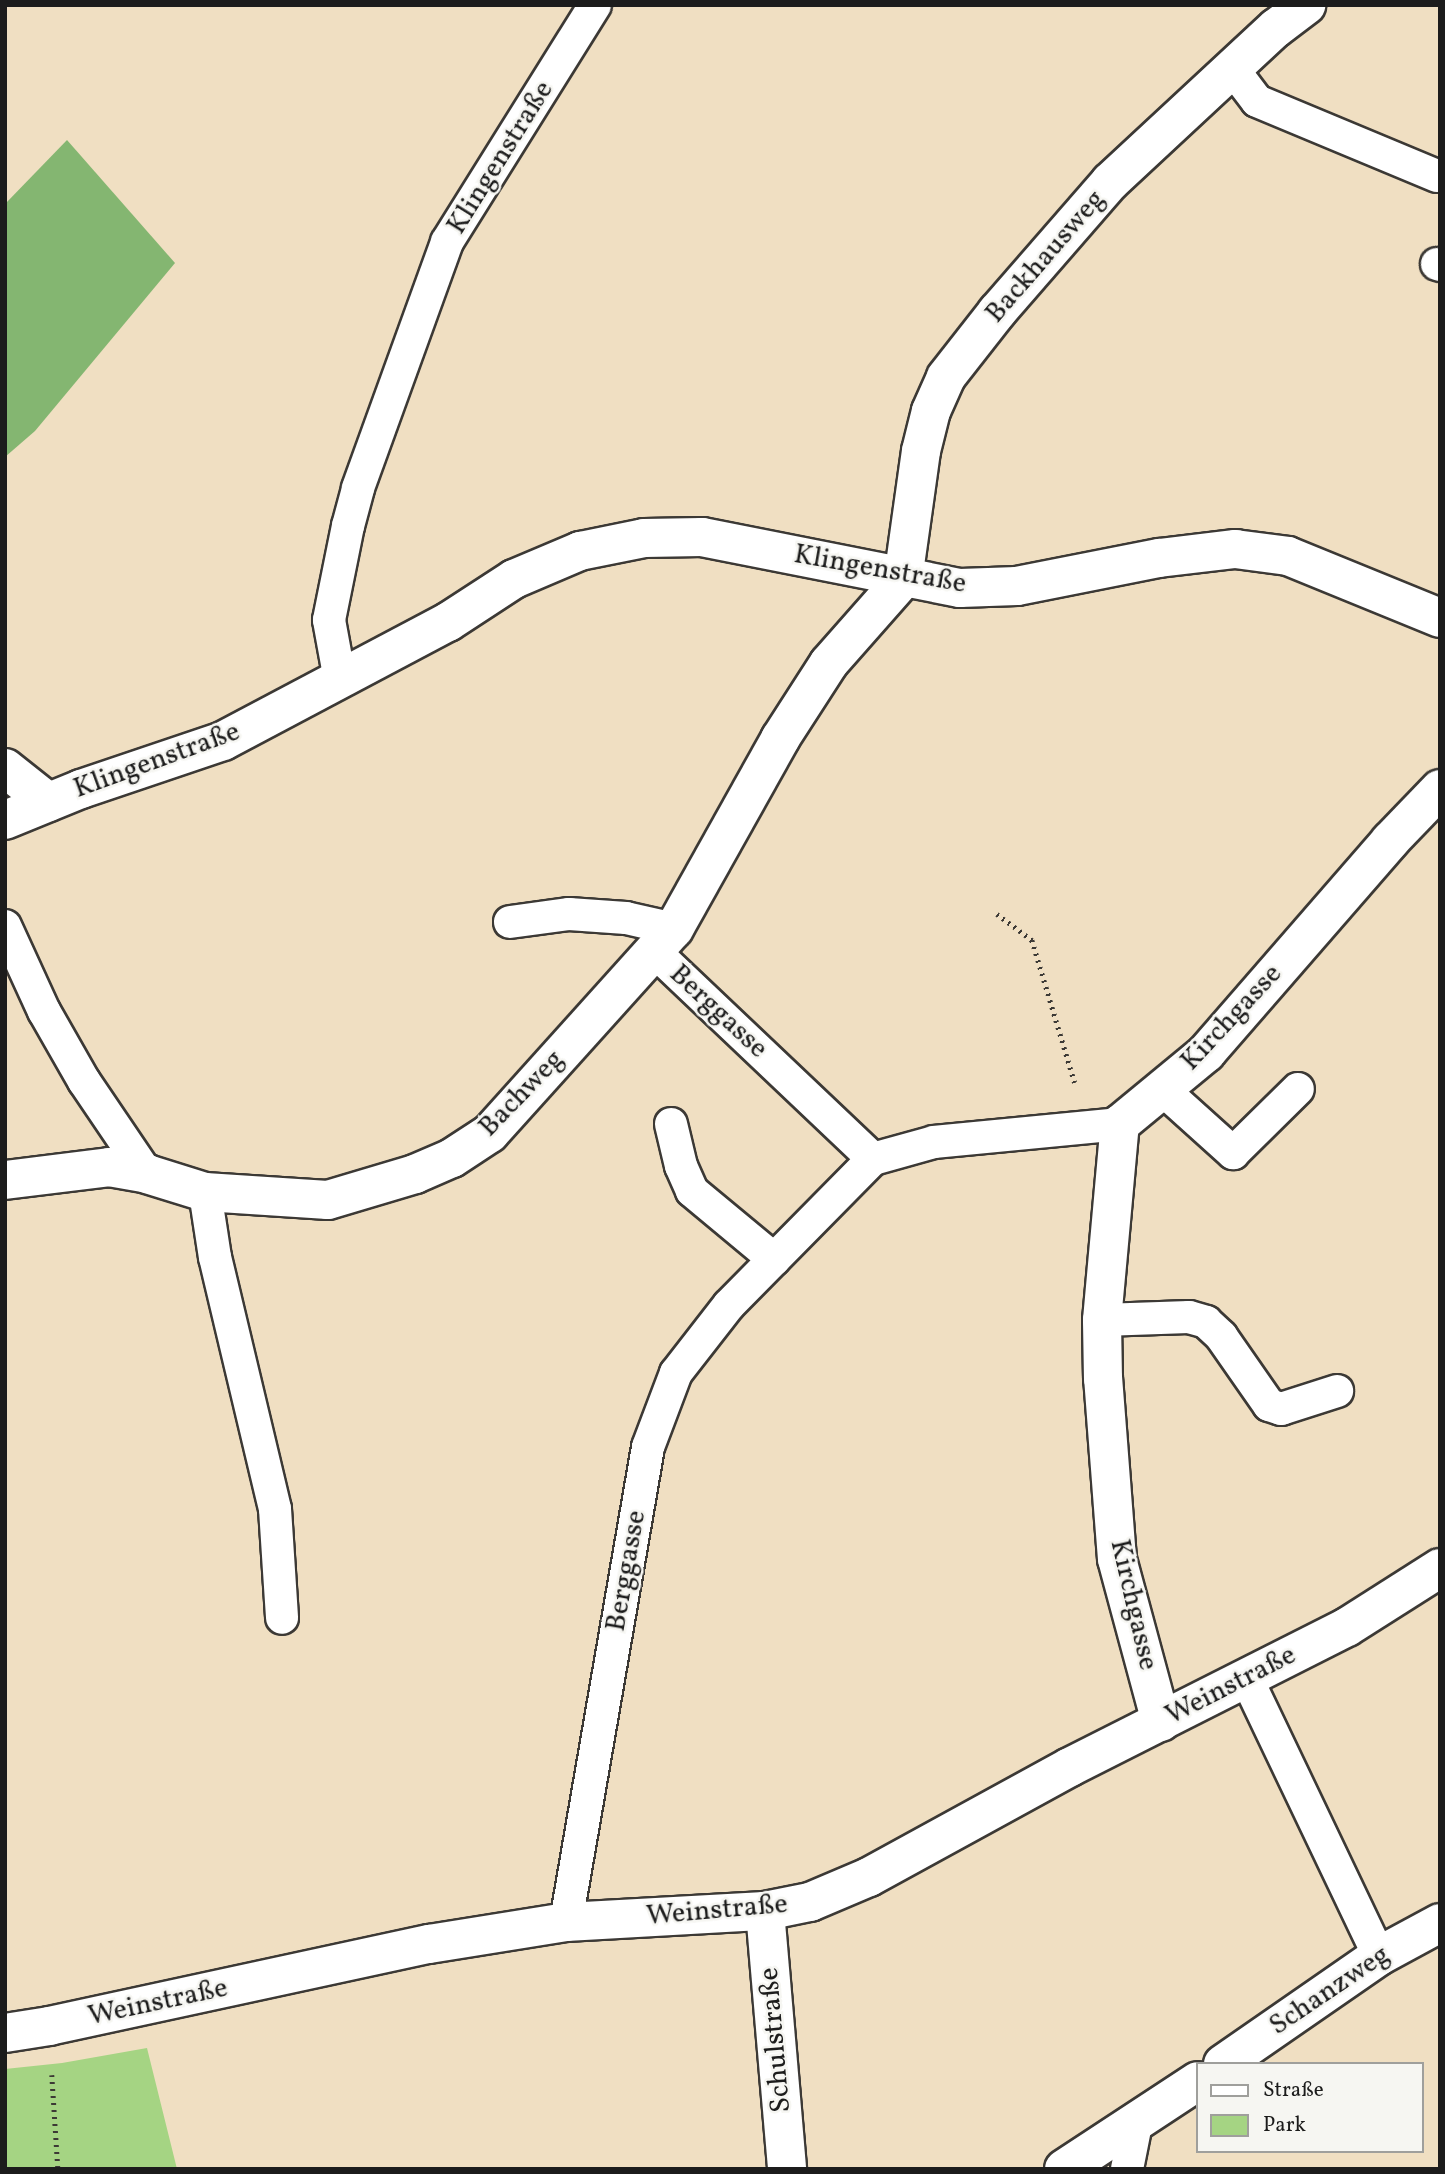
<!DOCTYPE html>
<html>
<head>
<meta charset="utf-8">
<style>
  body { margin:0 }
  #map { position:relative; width:1445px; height:2174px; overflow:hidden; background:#f0dfc2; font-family:Vollkorn,serif }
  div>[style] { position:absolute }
  .green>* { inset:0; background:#a5d483 }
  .forest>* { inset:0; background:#84b671 }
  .path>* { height:4.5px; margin-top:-2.25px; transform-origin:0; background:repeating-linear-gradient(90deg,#3c3935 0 2px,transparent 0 7px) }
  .roads { filter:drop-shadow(2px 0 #3c3935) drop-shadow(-2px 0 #3c3935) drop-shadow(0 2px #3c3935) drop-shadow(0 -2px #3c3935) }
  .service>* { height:32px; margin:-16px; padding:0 16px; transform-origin:16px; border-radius:16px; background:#fff }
  .minor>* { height:38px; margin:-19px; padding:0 19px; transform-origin:19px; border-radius:19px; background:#fff }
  span { translate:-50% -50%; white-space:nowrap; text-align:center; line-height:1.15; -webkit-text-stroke:5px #f6f6f2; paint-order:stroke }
  .street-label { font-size:28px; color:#1c1c1c }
  .frame { position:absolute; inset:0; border:7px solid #1c1c1c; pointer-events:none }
  .legend { position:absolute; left:1196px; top:2062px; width:228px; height:91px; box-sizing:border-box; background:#f6f6f2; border:2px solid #9f9f9c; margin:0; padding:9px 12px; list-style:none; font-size:21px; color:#1c1c1c }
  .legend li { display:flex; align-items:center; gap:14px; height:35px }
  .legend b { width:35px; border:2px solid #9f9f9c }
</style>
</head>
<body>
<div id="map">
  <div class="green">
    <div style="clip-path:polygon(147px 2048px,177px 2169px,5px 2169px,5px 2069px,62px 2063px)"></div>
  </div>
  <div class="forest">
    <div style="clip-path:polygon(67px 140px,175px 263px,35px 431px,5px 457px,5px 204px)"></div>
  </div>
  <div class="path">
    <div style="left:997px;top:914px;width:44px;rotate:36.6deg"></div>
    <div style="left:1032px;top:940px;width:149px;rotate:73.3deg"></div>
    <div style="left:52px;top:2075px;width:94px;rotate:86.3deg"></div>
  </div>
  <div class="roads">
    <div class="service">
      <div style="left:1232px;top:68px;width:41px;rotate:52.9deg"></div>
      <div style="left:1257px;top:101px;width:195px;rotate:22.6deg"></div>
      <div style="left:1437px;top:264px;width:3px;rotate:18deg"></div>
      <div style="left:340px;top:680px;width:61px;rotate:-100.4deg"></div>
      <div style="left:329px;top:620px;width:96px;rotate:-78.6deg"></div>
      <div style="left:348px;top:526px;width:39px;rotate:-75deg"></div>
      <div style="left:358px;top:488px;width:262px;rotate:-70.1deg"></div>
      <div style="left:447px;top:242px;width:279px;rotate:-58deg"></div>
      <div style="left:510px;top:922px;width:60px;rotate:-7.7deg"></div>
      <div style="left:569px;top:914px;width:57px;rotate:4deg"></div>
      <div style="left:626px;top:918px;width:49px;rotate:12.9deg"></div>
      <div style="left:5px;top:926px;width:94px;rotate:65.4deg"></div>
      <div style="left:44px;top:1011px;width:81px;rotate:60.3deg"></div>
      <div style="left:84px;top:1081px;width:112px;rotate:55.9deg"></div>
      <div style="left:655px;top:952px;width:301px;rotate:43.5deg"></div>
      <div style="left:1162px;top:1089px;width:96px;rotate:42deg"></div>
      <div style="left:1233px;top:1153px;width:91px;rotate:-44.6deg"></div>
      <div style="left:671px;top:1124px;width:43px;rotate:76.6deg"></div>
      <div style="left:681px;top:1166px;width:27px;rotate:66deg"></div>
      <div style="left:692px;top:1191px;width:107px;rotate:39.7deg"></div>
      <div style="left:205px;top:1192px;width:66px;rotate:81.3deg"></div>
      <div style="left:215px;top:1257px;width:259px;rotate:76.6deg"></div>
      <div style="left:275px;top:1509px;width:109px;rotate:86.3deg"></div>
      <div style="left:1102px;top:1320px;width:87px;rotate:-2deg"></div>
      <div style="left:1189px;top:1317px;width:18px;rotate:16deg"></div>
      <div style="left:1206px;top:1322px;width:21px;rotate:43deg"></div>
      <div style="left:1221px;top:1336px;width:84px;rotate:55.2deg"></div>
      <div style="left:1269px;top:1405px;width:13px;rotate:18deg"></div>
      <div style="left:1281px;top:1409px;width:59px;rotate:-17.8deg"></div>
      <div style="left:1246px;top:1677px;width:309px;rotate:64.5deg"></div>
      <div style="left:566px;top:1922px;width:482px;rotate:-80.2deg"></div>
      <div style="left:648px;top:1447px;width:79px;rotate:-69.3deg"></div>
      <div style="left:676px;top:1373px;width:86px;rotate:-52.1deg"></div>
      <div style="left:729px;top:1305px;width:205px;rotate:-45.4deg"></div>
      <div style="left:873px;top:1159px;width:63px;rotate:-15.6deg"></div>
      <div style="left:934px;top:1142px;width:187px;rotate:-5.5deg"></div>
      <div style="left:1127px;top:2169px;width:46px;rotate:-78.7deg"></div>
    </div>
    <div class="minor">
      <div style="left:5px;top:768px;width:55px;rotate:38.3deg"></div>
      <div style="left:5px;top:820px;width:82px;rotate:-22.2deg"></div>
      <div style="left:81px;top:789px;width:150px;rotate:-18.7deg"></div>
      <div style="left:223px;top:741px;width:255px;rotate:-27.9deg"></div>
      <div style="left:448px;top:622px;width:79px;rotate:-33.1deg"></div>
      <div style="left:514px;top:579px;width:72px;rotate:-23deg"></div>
      <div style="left:580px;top:551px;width:65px;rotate:-11.5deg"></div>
      <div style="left:644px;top:538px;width:58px;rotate:-1deg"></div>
      <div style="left:702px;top:537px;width:263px;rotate:11.2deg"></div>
      <div style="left:960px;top:588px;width:57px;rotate:-2deg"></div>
      <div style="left:1017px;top:586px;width:145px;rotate:-11.2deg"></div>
      <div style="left:1159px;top:558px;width:77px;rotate:-6.8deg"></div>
      <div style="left:1235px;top:549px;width:53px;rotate:7.5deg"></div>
      <div style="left:1288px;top:556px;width:164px;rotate:22.2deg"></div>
      <div style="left:5px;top:1180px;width:105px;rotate:-7.1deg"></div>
      <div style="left:109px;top:1167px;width:39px;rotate:10deg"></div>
      <div style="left:147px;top:1174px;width:61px;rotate:17.2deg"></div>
      <div style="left:205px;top:1192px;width:123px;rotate:3.7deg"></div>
      <div style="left:328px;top:1200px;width:91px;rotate:-16.6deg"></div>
      <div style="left:415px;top:1174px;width:40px;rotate:-23.4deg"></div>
      <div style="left:452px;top:1158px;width:45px;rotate:-33.3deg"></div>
      <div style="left:490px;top:1133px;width:275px;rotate:-48deg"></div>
      <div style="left:674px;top:929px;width:218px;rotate:-60.8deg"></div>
      <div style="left:780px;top:739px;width:90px;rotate:-57.2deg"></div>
      <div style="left:829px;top:663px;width:112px;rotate:-48.6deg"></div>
      <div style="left:903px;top:579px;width:129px;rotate:-82deg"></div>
      <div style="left:921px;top:451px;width:41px;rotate:-76deg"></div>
      <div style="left:931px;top:411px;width:37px;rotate:-66deg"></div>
      <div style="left:946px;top:377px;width:83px;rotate:-51.9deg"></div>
      <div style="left:997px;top:312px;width:172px;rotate:-49deg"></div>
      <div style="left:1110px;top:182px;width:226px;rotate:-42.9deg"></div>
      <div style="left:1276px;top:28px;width:38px;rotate:-37deg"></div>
      <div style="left:1161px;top:1722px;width:169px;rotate:-105.1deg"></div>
      <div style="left:1117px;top:1559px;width:181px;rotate:-94.4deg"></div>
      <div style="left:1103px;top:1379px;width:59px;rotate:-91deg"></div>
      <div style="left:1102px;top:1320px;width:197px;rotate:-84.8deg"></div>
      <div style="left:1120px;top:1124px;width:112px;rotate:-39.5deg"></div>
      <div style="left:1206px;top:1053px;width:281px;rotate:-49deg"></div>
      <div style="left:1390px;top:841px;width:72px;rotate:-46.1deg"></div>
      <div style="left:765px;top:1911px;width:259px;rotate:85.1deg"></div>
      <div style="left:5px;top:2033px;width:45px;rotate:-9deg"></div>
      <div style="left:49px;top:2026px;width:389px;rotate:-12.2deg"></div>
      <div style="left:429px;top:1944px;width:139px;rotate:-9.1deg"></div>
      <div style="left:566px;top:1922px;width:199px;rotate:-3.2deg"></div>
      <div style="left:765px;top:1911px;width:46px;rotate:-11.3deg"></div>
      <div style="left:810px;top:1902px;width:64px;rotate:-23deg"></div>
      <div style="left:869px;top:1877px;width:229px;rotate:-28.7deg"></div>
      <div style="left:1070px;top:1767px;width:310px;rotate:-26.8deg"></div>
      <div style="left:1347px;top:1627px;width:110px;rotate:-32.4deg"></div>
      <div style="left:1223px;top:2064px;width:190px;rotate:-34.7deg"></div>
      <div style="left:1379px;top:1956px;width:69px;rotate:-28.4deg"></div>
      <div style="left:1064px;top:2169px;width:160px;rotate:-33.3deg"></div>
    </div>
  </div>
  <div class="street-label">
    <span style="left:501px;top:158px;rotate:-58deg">Klingenstraße</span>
    <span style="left:1046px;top:257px;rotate:-49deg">Backhausweg</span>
    <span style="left:880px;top:570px;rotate:10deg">Klingenstraße</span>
    <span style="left:157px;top:761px;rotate:-20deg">Klingenstraße</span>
    <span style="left:718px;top:1012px;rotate:43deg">Berggasse</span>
    <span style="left:1232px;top:1018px;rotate:-47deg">Kirchgasse</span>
    <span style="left:522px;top:1094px;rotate:-46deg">Bachweg</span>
    <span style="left:627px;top:1571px;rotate:-80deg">Berggasse</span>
    <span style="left:1133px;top:1605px;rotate:77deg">Kirchgasse</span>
    <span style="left:1231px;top:1686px;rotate:-27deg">Weinstraße</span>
    <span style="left:717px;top:1911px;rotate:-5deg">Weinstraße</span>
    <span style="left:1330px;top:1991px;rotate:-34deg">Schanzweg</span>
    <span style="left:158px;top:2003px;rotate:-12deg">Weinstraße</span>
    <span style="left:776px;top:2040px;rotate:-95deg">Schulstraße</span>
  </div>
  <div class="frame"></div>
  <ul class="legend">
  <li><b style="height:9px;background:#fff"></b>Straße</li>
  <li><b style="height:19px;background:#a5d483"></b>Park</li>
  </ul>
</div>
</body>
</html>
